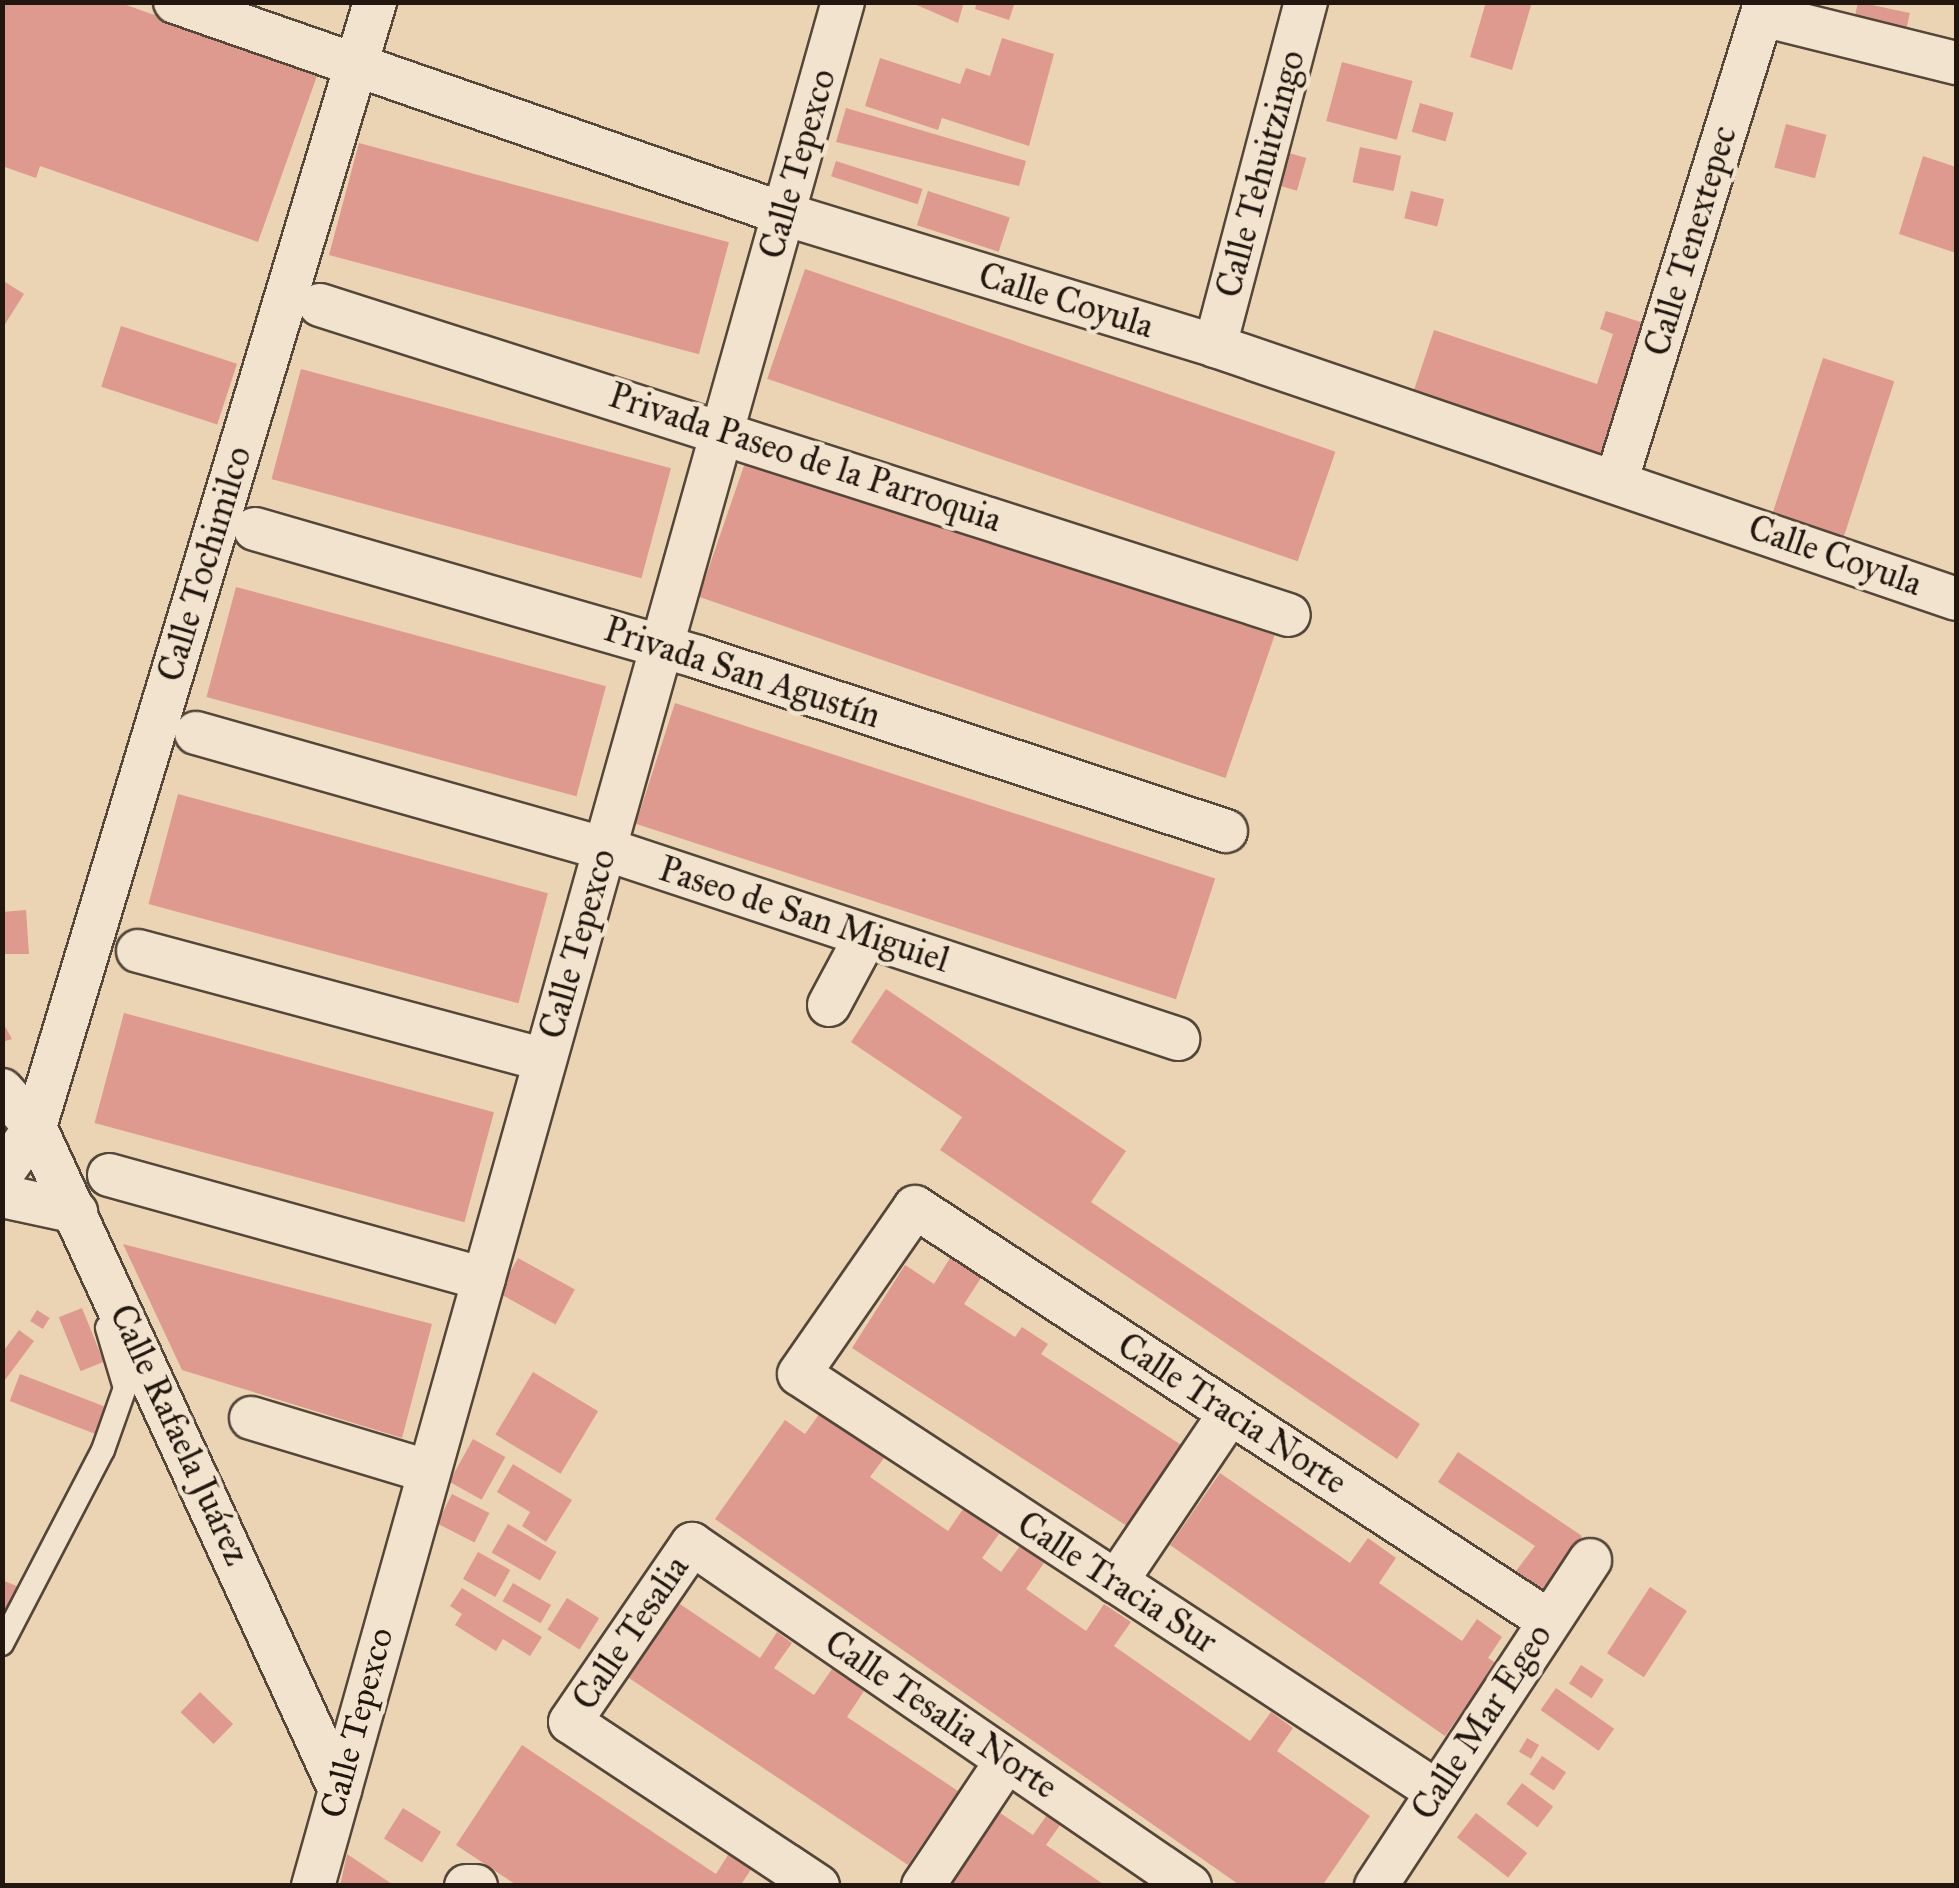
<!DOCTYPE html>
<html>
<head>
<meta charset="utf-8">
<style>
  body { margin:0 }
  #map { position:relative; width:1959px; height:1888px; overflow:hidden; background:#ebd4b4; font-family:"IM FELL Great Primer",serif }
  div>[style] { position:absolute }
  .building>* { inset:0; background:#de9a8e; transform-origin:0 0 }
  .roads { filter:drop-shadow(2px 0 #544638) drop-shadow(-2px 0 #544638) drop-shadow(0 2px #544638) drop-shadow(0 -2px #544638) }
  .lane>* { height:22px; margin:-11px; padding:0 11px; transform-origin:11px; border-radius:11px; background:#f2e3ce }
  .street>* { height:42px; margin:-21px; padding:0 21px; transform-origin:21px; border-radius:21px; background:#f2e3ce }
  span { translate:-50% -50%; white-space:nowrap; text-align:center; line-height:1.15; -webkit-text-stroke:9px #f2e3ce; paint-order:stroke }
  .street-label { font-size:35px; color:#21170e }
  .frame { position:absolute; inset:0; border:5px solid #21170e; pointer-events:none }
</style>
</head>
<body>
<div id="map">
  <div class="building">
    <div style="clip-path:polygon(2px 2px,118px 2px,318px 73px,258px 242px,40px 166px,36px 178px,2px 166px)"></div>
    <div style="clip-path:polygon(910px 2px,964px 2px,958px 23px)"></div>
    <div style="clip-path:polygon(977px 2px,1015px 2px,1009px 20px,975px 9px)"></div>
    <div style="clip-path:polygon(1486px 2px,1532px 2px,1512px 70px,1470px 57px)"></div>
    <div style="left:1858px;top:2px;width:53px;height:21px;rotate:12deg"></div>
    <div style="clip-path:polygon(1002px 38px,1054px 54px,1029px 146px,942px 118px,938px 130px,865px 106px,880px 58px,960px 84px,966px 68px,990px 76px)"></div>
    <div style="left:1342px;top:62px;width:73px;height:61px;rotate:15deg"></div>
    <div style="left:1420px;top:103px;width:35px;height:30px;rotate:16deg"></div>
    <div style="clip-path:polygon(846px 108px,1026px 161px,1019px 186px,836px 142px)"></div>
    <div style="left:1786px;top:124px;width:42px;height:45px;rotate:15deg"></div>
    <div style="left:359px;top:143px;width:383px;height:116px;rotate:15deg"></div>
    <div style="left:1360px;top:147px;width:42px;height:36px;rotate:12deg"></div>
    <div style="left:1289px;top:153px;width:18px;height:34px;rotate:16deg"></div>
    <div style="clip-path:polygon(1923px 156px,1956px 167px,1956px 253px,1899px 234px)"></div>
    <div style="left:836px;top:161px;width:91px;height:16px;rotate:18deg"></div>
    <div style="left:928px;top:191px;width:86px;height:36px;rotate:18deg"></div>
    <div style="left:1411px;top:191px;width:34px;height:28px;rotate:14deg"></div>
    <div style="left:805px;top:269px;width:561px;height:116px;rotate:19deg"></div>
    <div style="clip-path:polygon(2px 280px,24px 294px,2px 329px)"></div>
    <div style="clip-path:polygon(1606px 311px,1644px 323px,1602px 459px,1412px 396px,1434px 330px,1597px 384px,1613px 334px,1600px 329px)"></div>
    <div style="left:121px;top:326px;width:122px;height:64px;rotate:18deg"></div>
    <div style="left:1823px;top:358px;width:75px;height:164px;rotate:18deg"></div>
    <div style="left:301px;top:369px;width:383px;height:114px;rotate:15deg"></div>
    <div style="left:748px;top:454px;width:557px;height:151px;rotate:19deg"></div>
    <div style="left:236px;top:587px;width:383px;height:114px;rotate:15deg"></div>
    <div style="left:675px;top:703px;width:568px;height:127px;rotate:18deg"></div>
    <div style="left:178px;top:794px;width:383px;height:114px;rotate:15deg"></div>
    <div style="clip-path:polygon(26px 910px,29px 954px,2px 954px,2px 912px)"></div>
    <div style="clip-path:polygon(886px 989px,1126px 1151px,1091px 1202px,1420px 1424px,1397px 1459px,940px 1150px,962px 1117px,851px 1042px)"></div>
    <div style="left:124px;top:1013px;width:383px;height:114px;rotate:15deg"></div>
    <div style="clip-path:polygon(2px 1021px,12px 1039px,2px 1042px)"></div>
    <div style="clip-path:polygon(123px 1244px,432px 1324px,402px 1438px,182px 1370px)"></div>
    <div style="left:518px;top:1258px;width:65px;height:40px;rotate:29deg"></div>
    <div style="clip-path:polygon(950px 1258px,981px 1278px,964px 1304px,1015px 1337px,1022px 1327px,1048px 1344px,1041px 1354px,1186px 1448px,1133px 1530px,852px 1348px,905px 1265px,934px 1284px)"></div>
    <div style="left:82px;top:1308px;width:58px;height:25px;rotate:68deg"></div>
    <div style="left:37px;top:1310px;width:15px;height:13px;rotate:32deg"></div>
    <div style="clip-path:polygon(19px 1330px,34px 1341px,2px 1384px,2px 1353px)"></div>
    <div style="left:533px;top:1372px;width:76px;height:73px;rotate:31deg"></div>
    <div style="left:20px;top:1374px;width:94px;height:29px;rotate:21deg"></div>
    <div style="clip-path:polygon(820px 1413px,884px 1458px,870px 1477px,948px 1531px,963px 1509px,999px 1534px,982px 1558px,1001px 1572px,1020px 1546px,1044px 1563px,1026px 1589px,1086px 1631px,1104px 1604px,1131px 1622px,1114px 1646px,1250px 1741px,1271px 1712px,1293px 1728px,1277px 1751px,1370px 1816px,1322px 1886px,1241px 1886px,715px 1519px,785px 1420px,805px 1434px)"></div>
    <div style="left:473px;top:1439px;width:37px;height:49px;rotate:29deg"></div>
    <div style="clip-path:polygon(1458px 1452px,1582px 1536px,1544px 1591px,1516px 1571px,1535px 1546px,1438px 1482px)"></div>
    <div style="clip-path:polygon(513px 1464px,572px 1500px,546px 1542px,522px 1526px,530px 1512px,497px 1492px)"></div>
    <div style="clip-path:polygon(1220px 1473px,1350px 1563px,1368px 1538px,1396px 1558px,1379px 1583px,1462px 1641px,1477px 1619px,1502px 1637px,1488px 1658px,1496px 1663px,1445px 1736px,1170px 1545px)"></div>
    <div style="left:452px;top:1494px;width:42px;height:33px;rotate:27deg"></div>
    <div style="left:508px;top:1524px;width:56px;height:33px;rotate:30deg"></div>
    <div style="left:478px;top:1552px;width:37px;height:31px;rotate:29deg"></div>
    <div style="clip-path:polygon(2px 1580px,19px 1587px,2px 1626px)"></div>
    <div style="left:513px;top:1583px;width:44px;height:21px;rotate:30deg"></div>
    <div style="left:1650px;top:1587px;width:44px;height:79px;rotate:33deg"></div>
    <div style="clip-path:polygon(462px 1588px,542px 1637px,530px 1656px,503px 1639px,496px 1651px,455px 1625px,462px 1614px,450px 1606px)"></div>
    <div style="left:567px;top:1598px;width:38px;height:37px;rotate:32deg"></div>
    <div style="clip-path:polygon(674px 1600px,760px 1658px,777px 1632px,792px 1643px,774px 1668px,814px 1695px,832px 1669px,864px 1691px,847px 1717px,958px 1791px,908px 1865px,623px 1674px)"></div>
    <div style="left:1581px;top:1665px;width:27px;height:22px;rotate:33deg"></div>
    <div style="left:1556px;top:1688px;width:71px;height:27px;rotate:35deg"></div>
    <div style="left:200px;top:1692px;width:46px;height:28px;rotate:44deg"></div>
    <div style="left:1527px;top:1738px;width:14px;height:16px;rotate:30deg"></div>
    <div style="clip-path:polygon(522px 1745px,716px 1874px,733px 1847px,756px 1862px,740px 1886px,518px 1886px,456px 1845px)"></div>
    <div style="left:1542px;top:1756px;width:29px;height:22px;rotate:34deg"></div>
    <div style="left:1522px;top:1783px;width:39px;height:26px;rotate:37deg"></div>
    <div style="left:403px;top:1808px;width:45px;height:36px;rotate:32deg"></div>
    <div style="clip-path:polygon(993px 1808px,1033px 1835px,1051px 1809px,1065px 1818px,1046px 1845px,1106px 1886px,946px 1886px)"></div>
    <div style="left:1476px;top:1813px;width:65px;height:31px;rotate:38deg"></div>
    <div style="clip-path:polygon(347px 1854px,395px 1886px,340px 1886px)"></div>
  </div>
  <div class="roads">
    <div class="lane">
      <div style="left:2px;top:1644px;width:219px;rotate:-62.5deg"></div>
      <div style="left:103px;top:1450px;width:66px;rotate:-70.5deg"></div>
      <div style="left:125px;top:1388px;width:63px;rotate:-106.7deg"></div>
    </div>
    <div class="street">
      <div style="left:175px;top:2px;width:645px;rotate:19.19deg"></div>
      <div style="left:784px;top:214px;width:451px;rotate:17deg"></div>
      <div style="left:1215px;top:346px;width:783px;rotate:18.85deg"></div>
      <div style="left:1762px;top:15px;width:200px;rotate:13.9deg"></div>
      <div style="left:320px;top:305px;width:1017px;rotate:17.74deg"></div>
      <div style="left:1215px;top:346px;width:356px;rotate:-75.2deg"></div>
      <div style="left:1617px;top:479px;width:500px;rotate:-72.7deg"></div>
      <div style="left:255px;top:529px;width:461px;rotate:16.1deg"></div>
      <div style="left:698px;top:657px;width:556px;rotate:18.24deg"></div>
      <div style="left:196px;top:733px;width:425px;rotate:15.8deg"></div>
      <div style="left:605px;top:849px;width:604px;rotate:18.34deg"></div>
      <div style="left:138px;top:951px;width:421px;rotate:15deg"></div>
      <div style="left:829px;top:1005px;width:78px;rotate:-61.8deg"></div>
      <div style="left:2px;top:1090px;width:50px;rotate:48.3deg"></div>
      <div style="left:35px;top:1127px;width:730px;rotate:65.3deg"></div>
      <div style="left:2px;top:1174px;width:57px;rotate:-54.9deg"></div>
      <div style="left:35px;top:1127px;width:1175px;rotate:-73.18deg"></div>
      <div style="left:109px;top:1175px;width:389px;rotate:15.5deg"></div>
      <div style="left:2px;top:1196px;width:76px;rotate:12.2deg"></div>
      <div style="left:251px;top:1418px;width:183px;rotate:16.8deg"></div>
      <div style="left:1116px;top:1582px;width:204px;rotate:-56deg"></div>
      <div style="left:1436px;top:1791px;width:761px;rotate:-146.79deg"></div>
      <div style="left:799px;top:1374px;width:203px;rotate:-55.2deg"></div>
      <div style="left:915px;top:1207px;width:757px;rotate:33.14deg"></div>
      <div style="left:313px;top:1886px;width:1957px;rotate:-74.29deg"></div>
      <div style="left:466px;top:1886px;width:10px"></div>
      <div style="left:818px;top:1886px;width:297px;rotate:-146.5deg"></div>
      <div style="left:570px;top:1722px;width:216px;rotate:-55.6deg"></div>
      <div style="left:692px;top:1544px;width:604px;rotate:34.48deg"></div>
      <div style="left:923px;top:1886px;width:151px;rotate:-56.3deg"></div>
      <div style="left:1376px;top:1886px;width:390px;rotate:-56.7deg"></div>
    </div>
  </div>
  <div class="street-label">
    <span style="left:798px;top:164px;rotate:-74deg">Calle Tepexco</span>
    <span style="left:1261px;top:174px;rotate:-75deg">Calle Tehuitzingo</span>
    <span style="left:1691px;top:241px;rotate:-73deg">Calle Tenextepec</span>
    <span style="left:1066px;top:301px;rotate:17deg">Calle Coyula</span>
    <span style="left:805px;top:458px;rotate:18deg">Privada Paseo de la Parroquia</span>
    <span style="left:1835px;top:556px;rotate:19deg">Calle Coyula</span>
    <span style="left:205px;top:564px;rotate:-73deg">Calle Tochimilco</span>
    <span style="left:742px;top:673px;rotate:18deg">Privada San Agustín</span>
    <span style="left:804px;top:915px;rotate:18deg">Paseo de San Miguiel</span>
    <span style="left:578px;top:944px;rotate:-74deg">Calle Tepexco</span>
    <span style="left:1232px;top:1414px;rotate:33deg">Calle Tracia Norte</span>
    <span style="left:179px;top:1435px;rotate:65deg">Calle Rafaela Juárez</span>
    <span style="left:1117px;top:1583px;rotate:33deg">Calle Tracia Sur</span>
    <span style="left:631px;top:1633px;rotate:-56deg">Calle Tesalia</span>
    <span style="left:941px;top:1715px;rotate:34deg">Calle Tesalia Norte</span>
    <span style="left:1482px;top:1722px;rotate:-57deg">Calle Mar Egeo</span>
    <span style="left:357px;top:1723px;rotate:-75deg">Calle Tepexco</span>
  </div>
  <div class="frame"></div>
</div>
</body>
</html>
